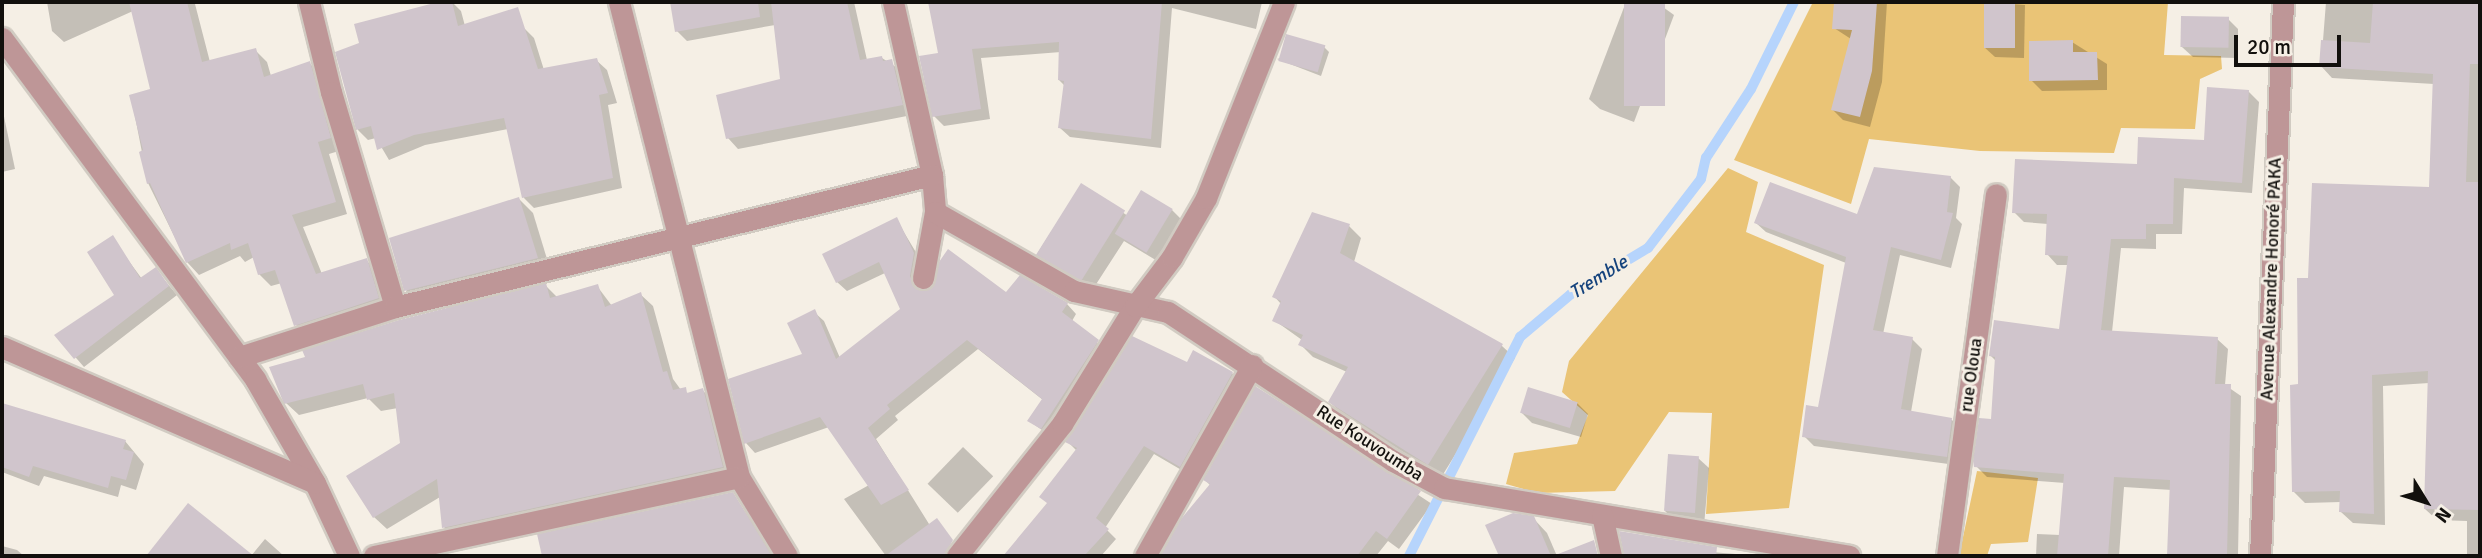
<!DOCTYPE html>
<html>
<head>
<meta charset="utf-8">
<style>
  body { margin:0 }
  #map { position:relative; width:2482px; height:558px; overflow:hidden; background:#f5efe5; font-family:Signika,sans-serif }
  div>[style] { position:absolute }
  .green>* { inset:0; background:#eac476 }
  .shadow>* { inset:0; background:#0003; transform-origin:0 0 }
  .stream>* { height:10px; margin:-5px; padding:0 5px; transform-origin:5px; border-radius:5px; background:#b6d4fc }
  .building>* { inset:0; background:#d0c5cc; transform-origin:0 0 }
  .roads { filter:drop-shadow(2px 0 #d1cbc2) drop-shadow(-2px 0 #d1cbc2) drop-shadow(0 2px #d1cbc2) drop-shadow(0 -2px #d1cbc2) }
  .street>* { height:21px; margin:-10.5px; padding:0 10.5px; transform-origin:10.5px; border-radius:10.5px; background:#be9697 }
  span { translate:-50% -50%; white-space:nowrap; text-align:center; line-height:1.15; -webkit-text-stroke:6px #f5efe5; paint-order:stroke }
  .street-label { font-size:18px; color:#12100d }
  .water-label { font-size:19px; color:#15437d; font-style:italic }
  .frame { position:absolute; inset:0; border:4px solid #12100d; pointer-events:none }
  .north { position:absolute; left:2391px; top:467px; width:70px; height:70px; -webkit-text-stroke:5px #f5efe5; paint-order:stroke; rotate:128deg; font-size:19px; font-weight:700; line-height:28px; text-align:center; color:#12100d }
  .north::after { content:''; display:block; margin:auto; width:24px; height:32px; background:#12100d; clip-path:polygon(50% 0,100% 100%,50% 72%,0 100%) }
  .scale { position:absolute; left:2234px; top:35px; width:107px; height:32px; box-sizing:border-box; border:4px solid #12100d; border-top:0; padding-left:9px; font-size:21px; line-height:24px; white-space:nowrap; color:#12100d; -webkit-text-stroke:5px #f5efe5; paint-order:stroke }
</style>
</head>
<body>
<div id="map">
  <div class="green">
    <div style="clip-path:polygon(1813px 2px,2168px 2px,2164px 55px,2221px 56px,2222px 69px,2200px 79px,2195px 129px,2121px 128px,2114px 153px,1980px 151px,1869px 139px,1851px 204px,1734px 160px)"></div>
    <div style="clip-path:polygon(1728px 168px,1758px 182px,1746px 232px,1824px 265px,1789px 508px,1706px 514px,1712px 413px,1669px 412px,1615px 491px,1537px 493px,1506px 484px,1514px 453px,1577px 444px,1588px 415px,1562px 392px,1569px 361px)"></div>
    <div style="clip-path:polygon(1977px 471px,2038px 478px,2028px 542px,1991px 544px,1987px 556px,1959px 556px)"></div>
  </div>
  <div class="shadow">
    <div style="clip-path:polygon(47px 2px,202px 2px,195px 4px,210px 62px,255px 50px,267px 62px,271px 76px,309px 63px,322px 75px,342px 150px,329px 154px,347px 214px,303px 227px,322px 274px,366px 260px,378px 272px,390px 311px,308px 337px,296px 325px,282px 283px,271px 286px,259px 274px,254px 257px,245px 262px,240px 256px,199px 275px,187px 262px,148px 183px,131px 96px,152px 90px,133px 11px,64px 42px,52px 31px)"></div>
    <div style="clip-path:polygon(452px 2px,461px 11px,465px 26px,524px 28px,534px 38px,544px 70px,596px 60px,607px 70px,617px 103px,608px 105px,622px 188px,534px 208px,524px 198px,508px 129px,425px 145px,389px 160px,376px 138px,368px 140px,358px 130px,337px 53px,361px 45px,356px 25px)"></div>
    <div style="clip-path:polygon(672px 2px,854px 2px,867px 60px,882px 58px,902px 71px,912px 115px,738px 149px,728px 138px,782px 80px,775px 25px,687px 41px,677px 31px)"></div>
    <div style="clip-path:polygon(929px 2px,1164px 3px,1262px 2px,1256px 29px,1172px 8px,1161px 148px,1070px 137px,1060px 128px,1065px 86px,1059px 80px,1061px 52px,981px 58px,990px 119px,944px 126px,934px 116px,940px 54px)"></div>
    <div style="clip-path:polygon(1626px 2px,1656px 2px,1674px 15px,1634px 122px,1600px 109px,1589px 99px)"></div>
    <div style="clip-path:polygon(1836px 2px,1887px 2px,1882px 82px,1870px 127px,1843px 120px,1833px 110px,1851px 39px,1834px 28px)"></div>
    <div style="clip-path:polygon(1986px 2px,2025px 5px,2024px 58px,1995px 57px,1984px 47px)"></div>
    <div style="clip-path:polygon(2326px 2px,2480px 2px,2480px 556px,2467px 556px,2467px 521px,2437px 520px,2425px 509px,2429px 383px,2383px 386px,2385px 525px,2353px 523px,2341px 512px,2341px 502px,2305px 503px,2293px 491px,2310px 279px,2431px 189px,2434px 84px,2332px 78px,2321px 66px)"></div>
    <div style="clip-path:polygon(2228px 19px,2238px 29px,2238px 58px,2193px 57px,2182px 47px)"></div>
    <div style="clip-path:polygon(2072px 42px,2107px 64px,2107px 90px,2042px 91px,2031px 80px)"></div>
    <div style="clip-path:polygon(1324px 47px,1329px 52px,1321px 76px,1277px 59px)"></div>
    <div style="clip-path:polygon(2248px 91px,2259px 102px,2252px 193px,2184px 188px,2182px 234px,2156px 234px,2156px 249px,2121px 248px,2112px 332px,2217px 339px,2228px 349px,2225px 385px,2241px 396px,2238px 556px,2169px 556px,2172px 490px,2124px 487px,2119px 556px,2036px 556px,2037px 534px,2060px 535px,2065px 483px,1987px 477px,1976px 466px,1992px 421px,1996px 361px,1991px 356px,2061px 331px,2068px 265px,2057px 265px,2047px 254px,2048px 224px,2024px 222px,2014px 212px,2205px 142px)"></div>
    <div style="clip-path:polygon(2px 107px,15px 169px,2px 172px)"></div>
    <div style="clip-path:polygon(1950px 177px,1960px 187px,1956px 218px,1962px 224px,1951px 268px,1900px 255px,1883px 334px,1912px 339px,1922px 349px,1911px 412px,1952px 420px,1961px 430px,1956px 465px,1814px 446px,1804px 436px,1820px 409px,1846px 263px,1766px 232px,1756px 223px,1858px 217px)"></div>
    <div style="clip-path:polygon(1081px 185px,1128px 216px,1172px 210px,1182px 220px,1159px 262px,1124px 241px,1093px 289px,1048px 264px,1037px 254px)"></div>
    <div style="clip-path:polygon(519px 199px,533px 213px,551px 272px,420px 304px,406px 290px)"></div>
    <div style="clip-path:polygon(896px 219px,923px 264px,921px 291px,1006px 294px,1067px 304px,1076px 314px,1072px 321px,1107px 351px,1052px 437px,1029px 421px,1043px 400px,978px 349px,895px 416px,898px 420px,876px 439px,949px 556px,886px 556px,844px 499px,869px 485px,829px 427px,755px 453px,746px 443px,804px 355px,814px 312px,824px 321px,840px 358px,902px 309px,885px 273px,847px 291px,837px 282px)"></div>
    <div style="clip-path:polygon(1349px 226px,1361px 238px,1354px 262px,1502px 346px,1515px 358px,1442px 476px,1343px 415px,1330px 402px,1347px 372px,1313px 357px,1300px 344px,1302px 340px,1274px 320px,1281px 304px,1274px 296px)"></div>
    <div style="clip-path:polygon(112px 238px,142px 279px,156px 270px,177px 295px,84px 367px,56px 335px,116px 296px)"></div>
    <div style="clip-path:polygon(545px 285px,558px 298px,597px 286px,612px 306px,640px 294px,653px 306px,673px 379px,681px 390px,690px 394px,702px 390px,715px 402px,735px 479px,456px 540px,444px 527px,440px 497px,387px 529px,374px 517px,402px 444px,398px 408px,381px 411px,368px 398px,299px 415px,286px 403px)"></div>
    <div style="clip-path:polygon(1187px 365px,1232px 373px,1241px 382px,1190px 475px,1154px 454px,1105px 528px,1116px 539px,1101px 556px,1011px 556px,1008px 553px,1049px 504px,1077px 451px,1067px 441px)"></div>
    <div style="clip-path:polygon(1256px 388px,1432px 504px,1399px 549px,1388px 541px,1376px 556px,1162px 556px,1182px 520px,1211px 486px,1205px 480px)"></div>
    <div style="clip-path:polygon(1577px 403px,1588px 414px,1581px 437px,1532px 423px,1522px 413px)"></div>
    <div style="clip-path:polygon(4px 406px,125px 441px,144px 464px,136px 490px,121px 485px,118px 497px,44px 476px,39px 486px,2px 472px)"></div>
    <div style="left:963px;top:447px;width:42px;height:51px;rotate:44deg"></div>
    <div style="clip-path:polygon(1698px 458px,1709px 468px,1704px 526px,1675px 521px,1665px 511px)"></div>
    <div style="clip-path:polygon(732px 494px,777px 556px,544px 556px,539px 536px)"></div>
    <div style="clip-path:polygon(188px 506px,251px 556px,265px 539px,284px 556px,149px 556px)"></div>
    <div style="clip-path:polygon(1533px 518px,1547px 533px,1557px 556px,1501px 556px,1488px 526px)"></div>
    <div style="clip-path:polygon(2px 546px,17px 550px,24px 556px,2px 556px)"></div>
    <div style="clip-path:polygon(1698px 551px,1761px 556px,1625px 554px)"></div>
  </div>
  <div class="stream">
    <div style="left:1409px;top:556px;width:246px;rotate:-63.1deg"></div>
    <div style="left:1520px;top:337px;width:67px;rotate:-40.1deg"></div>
    <div style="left:1571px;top:294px;width:90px;rotate:-30.9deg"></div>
    <div style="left:1648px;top:248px;width:87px;rotate:-52.5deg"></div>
    <div style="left:1701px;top:179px;width:22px;rotate:-77deg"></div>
    <div style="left:1706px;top:158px;width:82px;rotate:-56.9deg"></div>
    <div style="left:1751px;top:89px;width:97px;rotate:-63.7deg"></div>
  </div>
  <div class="building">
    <div style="clip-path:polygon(129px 2px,187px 2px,202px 62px,256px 48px,264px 77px,310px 61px,331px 138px,318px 142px,336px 202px,292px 215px,316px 274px,367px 258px,379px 298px,294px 326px,275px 270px,258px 275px,248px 243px,231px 250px,230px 243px,186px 263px,150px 183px,147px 184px,139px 152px,143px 150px,129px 95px,150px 89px)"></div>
    <div style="clip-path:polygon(438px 2px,452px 2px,458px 26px,518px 7px,538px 69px,597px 58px,608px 93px,599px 95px,613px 178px,522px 198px,504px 118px,414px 135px,377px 150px,371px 126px,356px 130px,335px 52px,359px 43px,354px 24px)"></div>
    <div style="clip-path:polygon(670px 2px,758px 2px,760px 17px,675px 32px)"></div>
    <div style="clip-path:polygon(771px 2px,847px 2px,860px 60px,882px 56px,883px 61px,892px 59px,903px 105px,726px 139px,716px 95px,780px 79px)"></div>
    <div style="clip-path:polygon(928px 2px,1162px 2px,1151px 139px,1058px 128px,1064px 81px,1058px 80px,1059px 42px,972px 49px,981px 109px,932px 117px,919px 56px,938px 53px)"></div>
    <div style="left:1624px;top:2px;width:41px;height:104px"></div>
    <div style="clip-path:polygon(1834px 2px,1877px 2px,1872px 71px,1860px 117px,1831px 110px,1852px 30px,1832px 29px)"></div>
    <div style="left:1984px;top:2px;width:31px;height:46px"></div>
    <div style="clip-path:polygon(2373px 2px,2480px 2px,2480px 64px,2470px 64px,2466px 182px,2480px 182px,2480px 510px,2424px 509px,2428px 371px,2372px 375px,2374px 514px,2339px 512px,2340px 491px,2292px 492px,2290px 385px,2298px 384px,2297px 278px,2308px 278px,2312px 183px,2429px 187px,2433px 74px,2319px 67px,2321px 40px,2370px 43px)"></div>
    <div style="left:2181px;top:16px;width:48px;height:31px;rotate:1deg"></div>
    <div style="left:1286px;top:34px;width:41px;height:28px;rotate:16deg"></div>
    <div style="clip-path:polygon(2073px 40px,2073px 52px,2097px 52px,2098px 80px,2029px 81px,2029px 41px)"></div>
    <div style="clip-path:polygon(2207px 87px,2249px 90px,2242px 183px,2174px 178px,2173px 224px,2146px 224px,2146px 239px,2111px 239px,2101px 330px,2218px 337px,2215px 384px,2231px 384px,2227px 556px,2167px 556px,2170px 480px,2114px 477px,2108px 556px,2057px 556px,2064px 474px,1974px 467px,1973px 461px,1979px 418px,1991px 419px,1995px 357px,1989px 356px,1994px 320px,2059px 329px,2068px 256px,2045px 255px,2047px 214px,2012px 213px,2015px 159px,2137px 164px,2138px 137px,2204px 140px)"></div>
    <div style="clip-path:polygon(1874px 167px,1951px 176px,1947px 212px,1953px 213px,1941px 260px,1891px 247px,1873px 330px,1913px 337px,1901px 409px,1952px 418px,1947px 457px,1802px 437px,1806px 405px,1818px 407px,1846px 257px,1754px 223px,1770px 182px,1857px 214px)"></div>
    <div style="left:1081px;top:183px;width:52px;height:85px;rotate:32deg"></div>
    <div style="left:1141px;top:190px;width:37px;height:51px;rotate:31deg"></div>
    <div style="clip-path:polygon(519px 197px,538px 258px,404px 291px,389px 238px)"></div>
    <div style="clip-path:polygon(1312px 212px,1350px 224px,1340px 253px,1503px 344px,1428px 465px,1328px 402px,1348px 367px,1298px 345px,1303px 335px,1272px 321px,1281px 301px,1272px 297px)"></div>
    <div style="clip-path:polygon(897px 217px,914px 253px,910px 276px,915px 288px,927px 290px,933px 286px,939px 262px,948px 249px,1006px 292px,1020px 275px,1068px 303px,1062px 312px,1099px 340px,1041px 429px,1027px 421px,1042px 399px,967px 340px,887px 405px,890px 409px,868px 428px,909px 490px,881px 505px,820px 417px,744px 444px,728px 379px,802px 354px,787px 323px,815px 309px,836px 359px,900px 309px,879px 262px,836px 283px,822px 254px)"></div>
    <div style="clip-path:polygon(113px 235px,140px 278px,156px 267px,169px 286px,74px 359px,54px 335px,114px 295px,87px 252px)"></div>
    <div style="clip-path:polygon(546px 283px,550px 298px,598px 284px,605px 307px,641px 292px,663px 372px,667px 371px,673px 390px,686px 387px,687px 393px,703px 388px,723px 467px,442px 528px,437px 479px,373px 518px,346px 476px,400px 443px,394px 393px,367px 400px,363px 384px,284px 404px,269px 367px,305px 357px,302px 350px,399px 320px)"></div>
    <div style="clip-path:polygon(1132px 336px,1187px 362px,1193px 350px,1233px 372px,1180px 467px,1144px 446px,1096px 518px,1109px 529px,1084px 556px,1003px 556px,1047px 503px,1039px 497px,1077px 448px,1065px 442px)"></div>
    <div style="clip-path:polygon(1255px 386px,1421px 491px,1387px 539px,1376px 531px,1357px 556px,1160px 556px,1181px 519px,1210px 484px,1203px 480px)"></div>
    <div style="left:1528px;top:387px;width:52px;height:27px;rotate:17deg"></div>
    <div style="clip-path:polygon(2px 403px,126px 440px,123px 449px,134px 452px,126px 480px,111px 476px,108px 488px,33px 466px,29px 477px,2px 467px)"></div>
    <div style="left:1668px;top:454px;width:31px;height:57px;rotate:4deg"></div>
    <div style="clip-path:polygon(733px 492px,772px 556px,542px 556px,537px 534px)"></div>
    <div style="clip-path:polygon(188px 503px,254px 556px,146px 556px)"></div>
    <div style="clip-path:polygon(1513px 513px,1534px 516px,1551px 556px,1499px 556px,1485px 525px)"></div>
    <div style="clip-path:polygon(937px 518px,953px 540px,944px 556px,885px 556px)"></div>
    <div style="clip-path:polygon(1619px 531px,1717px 547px,1716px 556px,1624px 556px)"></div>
    <div style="clip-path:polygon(1594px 540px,1598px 556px,1559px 556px,1558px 554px)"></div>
  </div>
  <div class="roads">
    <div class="street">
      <div style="left:309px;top:2px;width:93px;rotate:76.3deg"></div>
      <div style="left:331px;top:92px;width:224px;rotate:73.4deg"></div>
      <div style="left:619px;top:2px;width:490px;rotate:75.8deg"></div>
      <div style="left:739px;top:477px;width:92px;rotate:58.7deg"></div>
      <div style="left:893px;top:2px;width:177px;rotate:77.3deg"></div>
      <div style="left:932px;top:175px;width:37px;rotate:85deg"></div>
      <div style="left:935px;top:212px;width:67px;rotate:100.3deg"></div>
      <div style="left:2px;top:38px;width:425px;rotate:53.4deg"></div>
      <div style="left:255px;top:379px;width:120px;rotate:60deg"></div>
      <div style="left:315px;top:483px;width:81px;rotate:65deg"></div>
      <div style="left:935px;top:212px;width:160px;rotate:29.6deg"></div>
      <div style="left:1074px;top:291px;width:96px;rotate:12.6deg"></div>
      <div style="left:1168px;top:312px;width:270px;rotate:33.5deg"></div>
      <div style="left:1393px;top:461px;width:58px;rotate:27.9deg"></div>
      <div style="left:1444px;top:488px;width:411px;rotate:9.5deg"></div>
      <div style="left:2px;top:347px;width:341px;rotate:23.5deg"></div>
      <div style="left:239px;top:357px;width:164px;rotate:-17.8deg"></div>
      <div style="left:395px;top:307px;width:553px;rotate:-13.81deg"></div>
      <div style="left:1602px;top:515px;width:42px;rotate:77.6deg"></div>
      <div style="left:374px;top:556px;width:373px;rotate:-12.2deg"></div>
      <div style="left:957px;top:556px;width:169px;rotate:-51.5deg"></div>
      <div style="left:1062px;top:424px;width:139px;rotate:-58.3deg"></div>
      <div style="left:1135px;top:306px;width:61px;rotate:-52.9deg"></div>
      <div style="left:1172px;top:257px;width:68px;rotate:-60deg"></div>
      <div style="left:1206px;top:198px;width:211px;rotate:-68.3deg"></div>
      <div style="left:1145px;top:556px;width:219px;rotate:-60.7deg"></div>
      <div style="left:1947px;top:556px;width:365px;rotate:-82.3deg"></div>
      <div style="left:2260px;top:556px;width:554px;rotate:-87.62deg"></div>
    </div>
  </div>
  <div class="street-label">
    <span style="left:2271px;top:279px;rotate:-88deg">Avenue Alexandre Honoré PAKA</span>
    <span style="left:1971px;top:375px;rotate:-82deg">rue Oloua</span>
    <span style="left:1370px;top:443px;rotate:33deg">Rue Kouvoumba</span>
  </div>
  <div class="water-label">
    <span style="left:1599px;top:278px;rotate:-32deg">Tremble</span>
  </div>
  <div class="frame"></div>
  <div class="north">N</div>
  <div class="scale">20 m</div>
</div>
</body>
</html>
